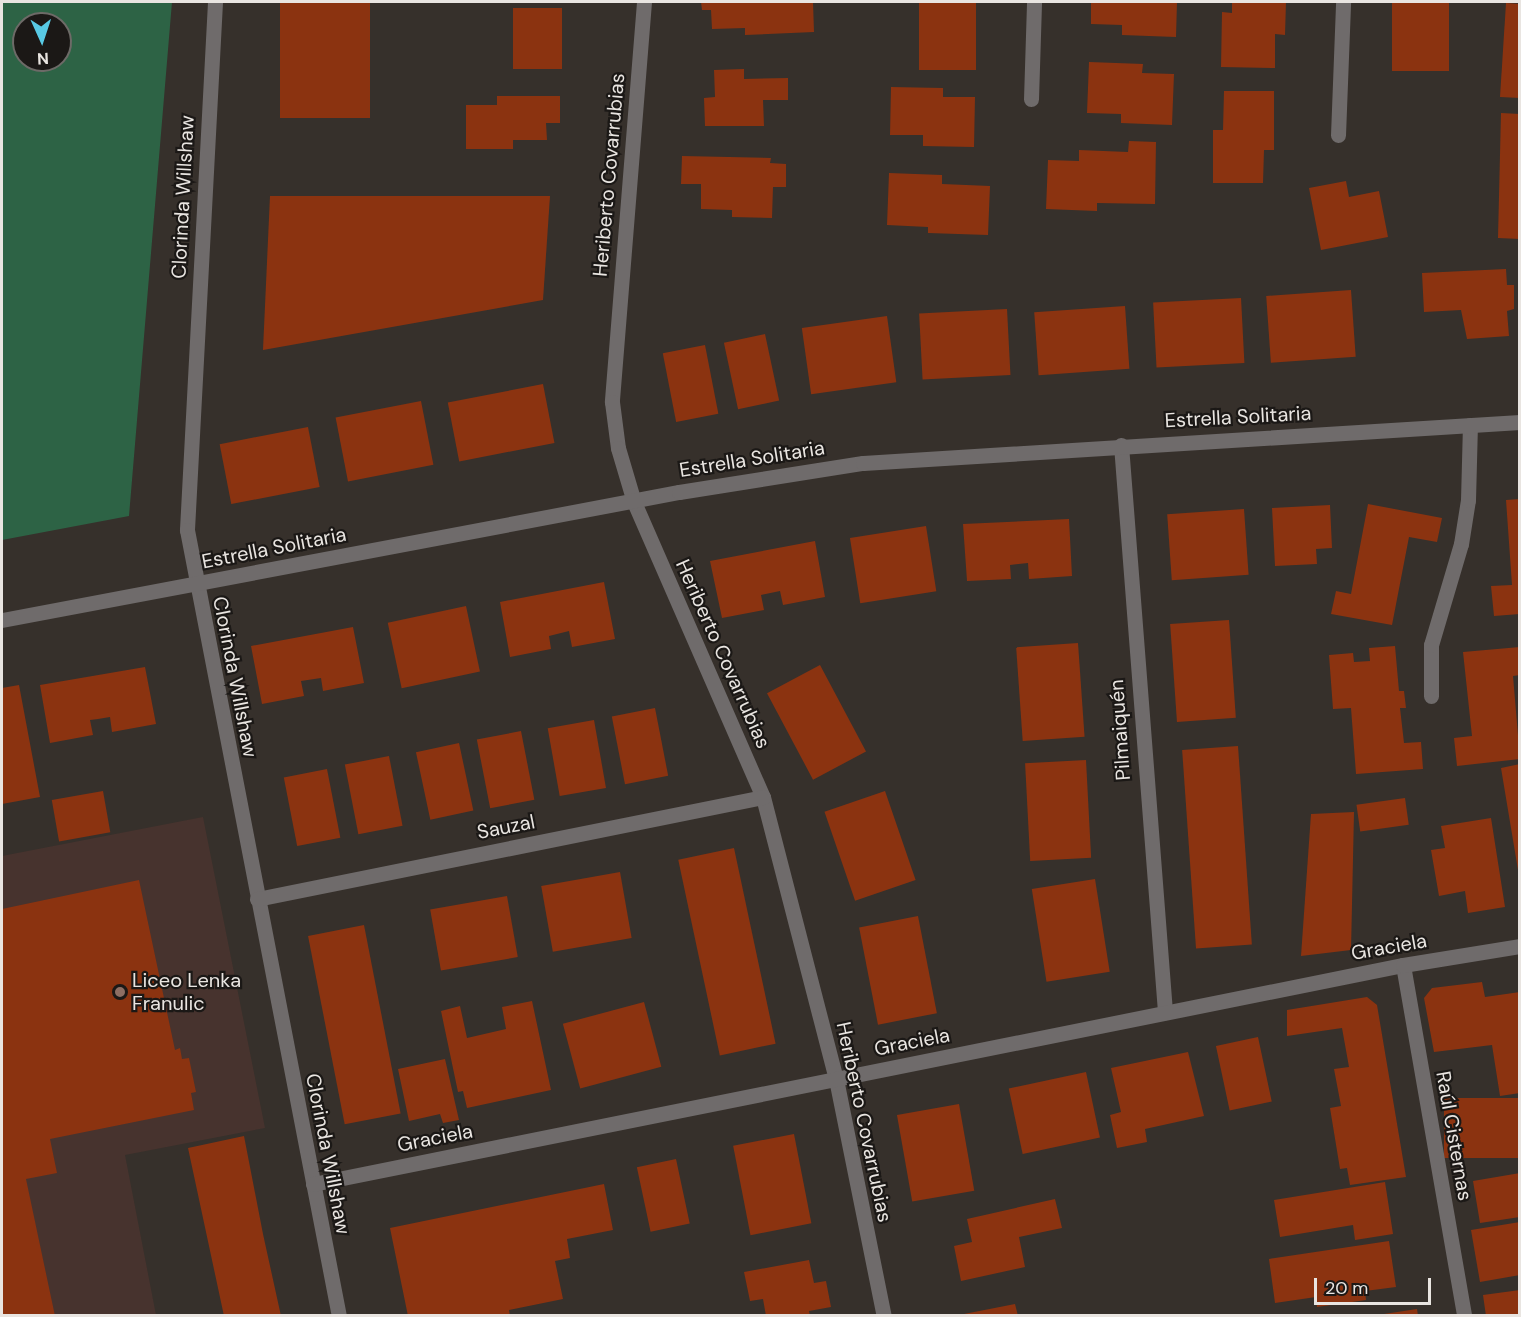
<!DOCTYPE html>
<html>
<head>
<meta charset="utf-8">
<style>
  body { margin:0 }
  #map { position:relative; width:1521px; height:1317px; overflow:hidden; background:#36302b; font-family:"DM Sans",sans-serif }
  div>[style] { position:absolute }
  .education>* { inset:0; background:#47332e }
  .green>* { inset:0; background:#2d6345 }
  .building>* { inset:0; background:#8b3310; transform-origin:0 0 }
  .lane>* { height:15px; margin:-7.5px; padding:0 7.5px; transform-origin:7.5px; border-radius:7.5px; background:#6f6b6b }
  .street>* { height:15px; margin:-7.5px; padding:0 7.5px; transform-origin:7.5px; border-radius:7.5px; background:#6f6b6b }
  .dots>* { width:16px; height:16px; translate:-50% -50%; box-sizing:border-box; border:3px solid #1b1816; border-radius:50% }
  span { translate:-50% -50%; white-space:nowrap; text-align:center; line-height:1.15; -webkit-text-stroke:4.5px #1b1816; paint-order:stroke }
  .street-label { font-size:20px; color:#e9e5e1 }
  .poi-label { font-size:20px; color:#e9e5e1 }
  .left { translate:0 -50%; text-align:left }
  .frame { position:absolute; inset:0; border:3px solid #e9e5e1; pointer-events:none }
  .north { position:absolute; left:12px; top:12px; width:60px; height:60px; box-sizing:border-box; background:#1b1816; border:2px solid #6d6a67; border-radius:50%; rotate:177deg; font-size:16px; font-weight:700; line-height:24px; text-align:center; color:#e9e5e1 }
  .north::after { content:''; display:block; margin:auto; width:21px; height:27px; background:#58c9e4; clip-path:polygon(50% 0,100% 100%,50% 72%,0 100%) }
  .scale { position:absolute; left:1314px; top:1278px; width:117px; height:27px; box-sizing:border-box; border:3px solid #e9e5e1; border-top:0; padding-left:8px; font-size:18px; line-height:21px; white-space:nowrap; color:#e9e5e1; -webkit-text-stroke:4px #1b1816; paint-order:stroke }
</style>
</head>
<body>
<div id="map">
  <div class="education">
    <div style="clip-path:polygon(203px 817px,265px 1128px,125px 1155px,156px 1315px,2px 1316px,2px 856px)"></div>
  </div>
  <div class="green">
    <div style="clip-path:polygon(evenodd,2px 2px,172px 2px,129px 516px,2px 540px,2px 2px,24px 24px,60px 24px,60px 60px,24px 60px,24px 24px)"></div>
  </div>
  <div class="building">
    <div style="left:280px;top:2px;width:90px;height:116px"></div>
    <div style="clip-path:polygon(701px 2px,813px 2px,814px 32px,745px 35px,745px 28px,712px 29px,711px 10px,702px 10px)"></div>
    <div style="left:919px;top:2px;width:57px;height:68px"></div>
    <div style="clip-path:polygon(1091px 2px,1177px 2px,1176px 37px,1122px 35px,1122px 25px,1091px 24px)"></div>
    <div style="clip-path:polygon(1232px 2px,1286px 2px,1285px 35px,1275px 34px,1275px 68px,1221px 67px,1222px 12px,1232px 13px)"></div>
    <div style="left:1392px;top:2px;width:57px;height:69px"></div>
    <div style="clip-path:polygon(1506px 3px,1520px 4px,1520px 98px,1500px 97px)"></div>
    <div style="left:513px;top:8px;width:49px;height:61px"></div>
    <div style="clip-path:polygon(1089px 62px,1143px 64px,1142px 73px,1174px 74px,1172px 125px,1121px 123px,1121px 114px,1087px 113px)"></div>
    <div style="clip-path:polygon(744px 69px,744px 79px,788px 78px,788px 100px,763px 100px,764px 126px,705px 126px,704px 98px,715px 97px,714px 70px)"></div>
    <div style="clip-path:polygon(891px 87px,943px 88px,943px 97px,975px 97px,974px 147px,923px 146px,923px 135px,890px 135px)"></div>
    <div style="clip-path:polygon(1224px 91px,1274px 91px,1274px 150px,1264px 150px,1263px 183px,1213px 183px,1213px 130px,1223px 130px)"></div>
    <div style="clip-path:polygon(497px 96px,560px 96px,560px 123px,546px 123px,547px 140px,513px 140px,513px 149px,466px 149px,466px 105px,497px 105px)"></div>
    <div style="clip-path:polygon(1501px 113px,1520px 114px,1520px 239px,1498px 238px)"></div>
    <div style="clip-path:polygon(1129px 141px,1156px 142px,1155px 204px,1097px 203px,1097px 211px,1046px 209px,1048px 160px,1079px 161px,1079px 150px,1128px 152px)"></div>
    <div style="clip-path:polygon(682px 156px,771px 158px,770px 163px,786px 164px,786px 187px,773px 187px,772px 218px,732px 217px,732px 210px,701px 209px,701px 184px,681px 184px)"></div>
    <div style="clip-path:polygon(889px 173px,942px 175px,942px 184px,990px 186px,988px 235px,928px 233px,928px 227px,887px 225px)"></div>
    <div style="clip-path:polygon(1346px 181px,1349px 197px,1379px 191px,1388px 237px,1321px 250px,1309px 188px)"></div>
    <div style="clip-path:polygon(270px 196px,550px 196px,543px 300px,263px 350px)"></div>
    <div style="clip-path:polygon(1506px 269px,1507px 285px,1514px 285px,1514px 309px,1507px 311px,1509px 336px,1467px 339px,1461px 310px,1424px 312px,1422px 273px)"></div>
    <div style="left:1351px;top:290px;width:67px;height:85px;rotate:86deg"></div>
    <div style="left:1241px;top:298px;width:65px;height:88px;rotate:87deg"></div>
    <div style="left:1125px;top:306px;width:63px;height:91px;rotate:86deg"></div>
    <div style="left:1007px;top:309px;width:66px;height:88px;rotate:87deg"></div>
    <div style="left:887px;top:316px;width:67px;height:86px;rotate:82deg"></div>
    <div style="left:765px;top:334px;width:68px;height:42px;rotate:78deg"></div>
    <div style="left:705px;top:345px;width:70px;height:43px;rotate:79deg"></div>
    <div style="left:543px;top:384px;width:60px;height:97px;rotate:79deg"></div>
    <div style="left:421px;top:401px;width:65px;height:87px;rotate:79deg"></div>
    <div style="left:308px;top:427px;width:61px;height:90px;rotate:79deg"></div>
    <div style="clip-path:polygon(1520px 499px,1520px 614px,1494px 616px,1491px 586px,1512px 585px,1506px 500px)"></div>
    <div style="clip-path:polygon(1368px 504px,1442px 518px,1437px 542px,1409px 537px,1392px 625px,1331px 614px,1336px 591px,1351px 594px)"></div>
    <div style="clip-path:polygon(1330px 505px,1332px 548px,1316px 549px,1317px 564px,1275px 566px,1272px 508px)"></div>
    <div style="left:1244px;top:509px;width:66px;height:77px;rotate:86deg"></div>
    <div style="clip-path:polygon(1069px 519px,1072px 576px,1029px 579px,1028px 563px,1010px 565px,1011px 579px,967px 581px,963px 524px)"></div>
    <div style="left:926px;top:526px;width:66px;height:77px;rotate:81deg"></div>
    <div style="clip-path:polygon(815px 541px,825px 597px,783px 605px,780px 591px,761px 595px,764px 610px,722px 618px,710px 561px)"></div>
    <div style="clip-path:polygon(604px 582px,615px 639px,572px 647px,569px 631px,549px 636px,551px 649px,510px 657px,500px 602px)"></div>
    <div style="left:466px;top:606px;width:67px;height:80px;rotate:78deg"></div>
    <div style="left:1229px;top:620px;width:98px;height:59px;rotate:86deg"></div>
    <div style="clip-path:polygon(353px 627px,364px 683px,323px 691px,321px 678px,301px 681px,304px 696px,262px 704px,251px 646px)"></div>
    <div style="left:1078px;top:643px;width:94px;height:62px;rotate:86deg"></div>
    <div style="clip-path:polygon(1395px 646px,1399px 691px,1404px 691px,1406px 708px,1400px 708px,1404px 743px,1421px 742px,1423px 769px,1356px 774px,1351px 708px,1333px 709px,1329px 655px,1353px 653px,1354px 662px,1370px 661px,1369px 648px)"></div>
    <div style="clip-path:polygon(1520px 647px,1520px 675px,1513px 676px,1520px 759px,1457px 766px,1454px 738px,1472px 736px,1463px 652px)"></div>
    <div style="left:820px;top:665px;width:98px;height:60px;rotate:62deg"></div>
    <div style="clip-path:polygon(145px 667px,156px 724px,112px 732px,110px 717px,98px 719px,90px 720px,93px 735px,50px 743px,40px 685px)"></div>
    <div style="clip-path:polygon(19px 685px,40px 797px,2px 804px,2px 688px)"></div>
    <div style="left:655px;top:708px;width:69px;height:44px;rotate:79deg"></div>
    <div style="left:594px;top:720px;width:69px;height:47px;rotate:80deg"></div>
    <div style="left:521px;top:731px;width:70px;height:45px;rotate:79deg"></div>
    <div style="left:459px;top:743px;width:69px;height:44px;rotate:78deg"></div>
    <div style="left:1238px;top:746px;width:199px;height:56px;rotate:86deg"></div>
    <div style="left:389px;top:756px;width:71px;height:45px;rotate:79deg"></div>
    <div style="left:1086px;top:760px;width:98px;height:61px;rotate:87deg"></div>
    <div style="clip-path:polygon(1520px 764px,1520px 870px,1518px 870px,1501px 768px)"></div>
    <div style="left:327px;top:769px;width:70px;height:44px;rotate:79deg"></div>
    <div style="left:103px;top:791px;width:42px;height:52px;rotate:80deg"></div>
    <div style="left:885px;top:791px;width:94px;height:64px;rotate:71deg"></div>
    <div style="left:1405px;top:798px;width:27px;height:49px;rotate:82deg"></div>
    <div style="clip-path:polygon(1354px 812px,1351px 950px,1301px 956px,1311px 814px)"></div>
    <div style="clip-path:polygon(1491px 818px,1505px 907px,1468px 913px,1465px 891px,1439px 896px,1431px 850px,1445px 848px,1441px 826px)"></div>
    <div style="left:734px;top:848px;width:200px;height:57px;rotate:78deg"></div>
    <div style="left:620px;top:872px;width:67px;height:80px;rotate:80deg"></div>
    <div style="left:1095px;top:879px;width:94px;height:64px;rotate:81deg"></div>
    <div style="clip-path:polygon(139px 880px,175px 1050px,180px 1048px,182px 1059px,189px 1058px,196px 1092px,191px 1093px,194px 1110px,50px 1139px,57px 1173px,26px 1179px,55px 1316px,2px 1316px,2px 909px)"></div>
    <div style="left:507px;top:896px;width:62px;height:78px;rotate:80deg"></div>
    <div style="left:918px;top:916px;width:99px;height:60px;rotate:79deg"></div>
    <div style="left:364px;top:925px;width:192px;height:57px;rotate:79deg"></div>
    <div style="clip-path:polygon(1482px 982px,1485px 997px,1520px 992px,1520px 1093px,1500px 1096px,1492px 1045px,1434px 1052px,1424px 998px,1432px 988px)"></div>
    <div style="clip-path:polygon(1367px 997px,1377px 1005px,1406px 1177px,1350px 1185px,1347px 1168px,1340px 1169px,1330px 1108px,1341px 1106px,1334px 1069px,1349px 1067px,1342px 1028px,1287px 1036px,1287px 1010px)"></div>
    <div style="clip-path:polygon(532px 1001px,551px 1090px,467px 1108px,463px 1091px,458px 1092px,441px 1011px,460px 1006px,467px 1038px,506px 1029px,502px 1007px)"></div>
    <div style="left:644px;top:1002px;width:67px;height:84px;rotate:75deg"></div>
    <div style="left:1258px;top:1037px;width:66px;height:43px;rotate:78deg"></div>
    <div style="clip-path:polygon(1188px 1052px,1204px 1116px,1145px 1129px,1147px 1142px,1117px 1148px,1110px 1115px,1121px 1112px,1111px 1068px)"></div>
    <div style="clip-path:polygon(445px 1059px,459px 1120px,443px 1123px,440px 1114px,409px 1121px,398px 1069px)"></div>
    <div style="left:1086px;top:1072px;width:67px;height:79px;rotate:78deg"></div>
    <div style="left:1520px;top:1098px;width:60px;height:76px;rotate:90deg"></div>
    <div style="left:959px;top:1104px;width:88px;height:63px;rotate:80deg"></div>
    <div style="left:794px;top:1134px;width:91px;height:62px;rotate:79deg"></div>
    <div style="clip-path:polygon(244px 1136px,263px 1234px,281px 1316px,224px 1316px,188px 1148px)"></div>
    <div style="left:676px;top:1159px;width:66px;height:40px;rotate:78deg"></div>
    <div style="clip-path:polygon(1520px 1173px,1520px 1217px,1480px 1223px,1473px 1181px)"></div>
    <div style="clip-path:polygon(1385px 1182px,1393px 1234px,1355px 1240px,1353px 1225px,1280px 1237px,1274px 1200px)"></div>
    <div style="clip-path:polygon(604px 1184px,613px 1230px,567px 1239px,570px 1258px,555px 1261px,563px 1299px,509px 1310px,510px 1316px,408px 1316px,390px 1228px)"></div>
    <div style="clip-path:polygon(1055px 1199px,1062px 1228px,1019px 1237px,1025px 1267px,961px 1281px,954px 1246px,972px 1242px,967px 1219px)"></div>
    <div style="clip-path:polygon(1520px 1222px,1520px 1275px,1480px 1282px,1471px 1230px)"></div>
    <div style="clip-path:polygon(1389px 1241px,1396px 1287px,1365px 1291px,1366px 1300px,1317px 1307px,1316px 1297px,1275px 1303px,1269px 1259px)"></div>
    <div style="clip-path:polygon(809px 1260px,814px 1283px,826px 1281px,831px 1307px,809px 1311px,810px 1316px,766px 1316px,763px 1299px,750px 1301px,744px 1272px)"></div>
    <div style="clip-path:polygon(1520px 1290px,1520px 1314px,1486px 1316px,1483px 1295px)"></div>
    <div style="clip-path:polygon(1015px 1304px,1018px 1316px,964px 1316px,964px 1314px)"></div>
    <div style="clip-path:polygon(1417px 1309px,1418px 1316px,1384px 1316px,1384px 1314px)"></div>
  </div>
  <div class="lane">
    <div style="left:1431px;top:696px;width:51px;rotate:-90deg"></div>
    <div style="left:1431px;top:645px;width:105px;rotate:-73.5deg"></div>
    <div style="left:1461px;top:544px;width:45px;rotate:-81deg"></div>
    <div style="left:1468px;top:500px;width:75px;rotate:-88.5deg"></div>
  </div>
  <div class="street">
    <div style="left:215px;top:2px;width:529px;rotate:93.04deg"></div>
    <div style="left:187px;top:530px;width:801px;rotate:79.06deg"></div>
    <div style="left:644px;top:2px;width:401px;rotate:94.6deg"></div>
    <div style="left:612px;top:402px;width:46px;rotate:82.6deg"></div>
    <div style="left:618px;top:448px;width:56px;rotate:73.5deg"></div>
    <div style="left:634px;top:502px;width:322px;rotate:66.4deg"></div>
    <div style="left:763px;top:797px;width:291px;rotate:75.5deg"></div>
    <div style="left:836px;top:1079px;width:242px;rotate:78.6deg"></div>
    <div style="left:1031px;top:99px;width:97px;rotate:-88.2deg"></div>
    <div style="left:1338px;top:135px;width:133px;rotate:-87.8deg"></div>
    <div style="left:1121px;top:445px;width:569px;rotate:85.56deg"></div>
    <div style="left:2px;top:620px;width:689px;rotate:-10.71deg"></div>
    <div style="left:679px;top:492px;width:186px;rotate:-9deg"></div>
    <div style="left:863px;top:463px;width:658px;rotate:-3.57deg"></div>
    <div style="left:257px;top:899px;width:516px;rotate:-11.4deg"></div>
    <div style="left:1403px;top:965px;width:356px;rotate:80.1deg"></div>
    <div style="left:313px;top:1184px;width:1112px;rotate:-11.36deg"></div>
    <div style="left:1403px;top:965px;width:119px;rotate:-9.2deg"></div>
  </div>
  <div class="dots">
    <div style="left:120px;top:992px;background:#8d6e63"></div>
  </div>
  <div class="street-label">
    <span style="left:609px;top:175px;rotate:-85deg">Heriberto Covarrubias</span>
    <span style="left:183px;top:197px;rotate:-87deg">Clorinda Willshaw</span>
    <span style="left:1238px;top:417px;rotate:-3deg">Estrella Solitaria</span>
    <span style="left:752px;top:459px;rotate:-9deg">Estrella Solitaria</span>
    <span style="left:274px;top:548px;rotate:-11deg">Estrella Solitaria</span>
    <span style="left:723px;top:654px;rotate:66deg">Heriberto Covarrubias</span>
    <span style="left:235px;top:677px;rotate:79deg">Clorinda Willshaw</span>
    <span style="left:1120px;top:730px;rotate:-94deg">Pilmaiquén</span>
    <span style="left:506px;top:827px;rotate:-11deg">Sauzal</span>
    <span style="left:1389px;top:947px;rotate:-10deg">Graciela</span>
    <span style="left:912px;top:1042px;rotate:-11deg">Graciela</span>
    <span style="left:864px;top:1122px;rotate:78deg">Heriberto Covarrubias</span>
    <span style="left:1454px;top:1136px;rotate:80deg">Raúl Cisternas</span>
    <span style="left:435px;top:1138px;rotate:-11deg">Graciela</span>
    <span style="left:328px;top:1154px;rotate:79deg">Clorinda Willshaw</span>
  </div>
  <div class="poi-label">
    <span class="left" style="left:132px;top:992px">Liceo Lenka<br>Franulic</span>
  </div>
  <div class="frame"></div>
  <div class="north">N</div>
  <div class="scale">20 m</div>
</div>
</body>
</html>
